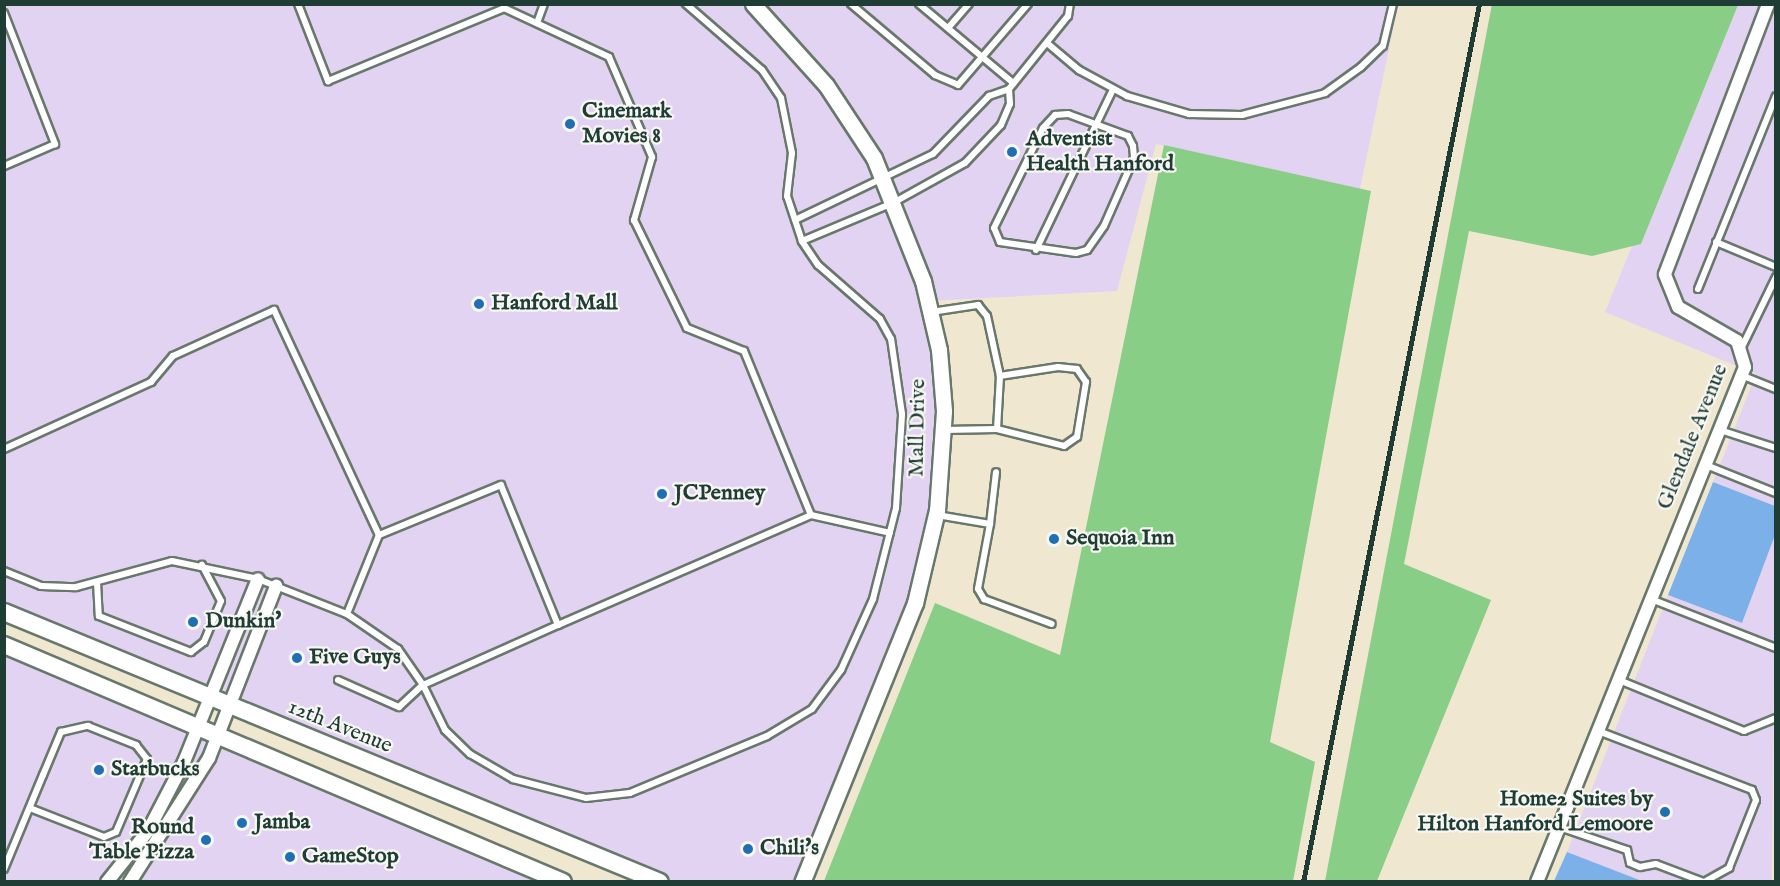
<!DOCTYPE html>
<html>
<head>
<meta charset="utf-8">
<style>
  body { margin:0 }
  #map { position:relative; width:1780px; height:886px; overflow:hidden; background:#f0e7d1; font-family:"IM FELL English",serif }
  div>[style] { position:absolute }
  .built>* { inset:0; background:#e3d3f2 }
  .green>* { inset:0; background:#89ce87 }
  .water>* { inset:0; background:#7cb0e9 }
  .roads { filter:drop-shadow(2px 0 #68786b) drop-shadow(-2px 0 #68786b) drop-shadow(0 2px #68786b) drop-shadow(0 -2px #68786b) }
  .service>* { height:6px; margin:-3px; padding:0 3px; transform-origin:3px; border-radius:3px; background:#fff }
  .minor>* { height:12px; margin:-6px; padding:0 6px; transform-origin:6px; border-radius:6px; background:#fff }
  .tertiary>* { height:15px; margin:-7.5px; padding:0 7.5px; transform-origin:7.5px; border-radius:7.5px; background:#fff }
  .secondary>* { height:16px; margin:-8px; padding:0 8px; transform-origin:8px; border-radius:8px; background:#fff }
  .rail>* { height:4.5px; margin:-2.25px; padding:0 2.25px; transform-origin:2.25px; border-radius:2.25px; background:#1f3d34 }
  .dots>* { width:16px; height:16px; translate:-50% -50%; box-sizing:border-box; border:3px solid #f6f6f2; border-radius:50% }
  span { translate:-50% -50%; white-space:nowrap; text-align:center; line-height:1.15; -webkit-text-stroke:4.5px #f6f6f2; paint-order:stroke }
  .poi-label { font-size:22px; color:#1f3d34; font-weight:700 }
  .left { translate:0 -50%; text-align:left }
  .right { translate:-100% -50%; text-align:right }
  .street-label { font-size:22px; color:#1f3d34 }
  .frame { position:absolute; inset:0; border:6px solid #1f3d34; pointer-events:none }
</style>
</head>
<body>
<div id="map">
  <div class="built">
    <div style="clip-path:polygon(4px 5px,1398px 5px,1360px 189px,1156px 144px,1117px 291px,928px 301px,939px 350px,932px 540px,802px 882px,660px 881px,5px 612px)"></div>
    <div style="clip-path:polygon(1738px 5px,1775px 5px,1775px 506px,1713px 482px,1756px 374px,1605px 312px,1632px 246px,1641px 244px)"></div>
    <div style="clip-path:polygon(1775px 535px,1772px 881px,1642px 881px,1567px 852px,1668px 595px,1742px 623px)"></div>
    <div style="clip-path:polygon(4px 645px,563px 881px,5px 881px)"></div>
  </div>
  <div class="green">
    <div style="clip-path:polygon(1492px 4px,1738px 5px,1641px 244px,1592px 256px,1469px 231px,1404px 564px,1491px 600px,1377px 881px,1325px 881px)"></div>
    <div style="clip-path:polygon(1164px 145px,1371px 191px,1270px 742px,1315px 762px,1293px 881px,824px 881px,935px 603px,1060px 655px)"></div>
  </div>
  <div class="water">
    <div style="clip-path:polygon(1713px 482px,1775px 506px,1775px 535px,1742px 623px,1668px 595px)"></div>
    <div style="clip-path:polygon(1567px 852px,1642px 881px,1554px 881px)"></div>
  </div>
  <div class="roads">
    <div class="service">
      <div style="left:298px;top:4px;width:83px;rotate:68.7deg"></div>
      <div style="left:328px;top:81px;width:191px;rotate:-22.5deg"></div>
      <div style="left:504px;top:8px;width:116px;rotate:25deg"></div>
      <div style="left:609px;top:57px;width:109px;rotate:66.7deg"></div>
      <div style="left:652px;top:157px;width:66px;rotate:105.9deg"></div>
      <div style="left:634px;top:220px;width:120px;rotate:63.9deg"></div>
      <div style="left:687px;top:328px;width:61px;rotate:22deg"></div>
      <div style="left:744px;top:351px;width:177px;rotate:67.8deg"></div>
      <div style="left:851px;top:4px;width:110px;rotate:40.2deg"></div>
      <div style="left:935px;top:75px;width:25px;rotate:23deg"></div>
      <div style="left:958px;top:85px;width:107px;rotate:-49.2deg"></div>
      <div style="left:919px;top:4px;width:123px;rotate:40deg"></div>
      <div style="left:4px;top:13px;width:141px;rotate:68.7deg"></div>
      <div style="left:55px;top:144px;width:56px;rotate:156.7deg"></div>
      <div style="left:537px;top:23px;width:20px;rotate:-70deg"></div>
      <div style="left:948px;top:28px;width:32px;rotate:-49deg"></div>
      <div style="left:1047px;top:43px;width:42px;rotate:40.2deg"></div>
      <div style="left:1079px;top:70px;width:55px;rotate:28.4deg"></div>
      <div style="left:1127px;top:96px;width:65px;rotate:16.2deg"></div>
      <div style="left:1189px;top:114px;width:53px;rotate:1.1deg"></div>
      <div style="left:1242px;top:115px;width:86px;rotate:-14.8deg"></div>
      <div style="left:1325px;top:93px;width:44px;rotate:-35.8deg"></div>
      <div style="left:1361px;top:67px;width:30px;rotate:-44deg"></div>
      <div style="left:1383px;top:46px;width:43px;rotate:-76.6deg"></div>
      <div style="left:1068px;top:114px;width:64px;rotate:20.1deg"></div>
      <div style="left:1128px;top:136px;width:11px;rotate:63deg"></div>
      <div style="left:1133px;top:146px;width:12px;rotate:85deg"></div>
      <div style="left:1134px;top:158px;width:74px;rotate:113.8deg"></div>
      <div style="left:1104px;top:226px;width:29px;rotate:125deg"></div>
      <div style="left:1087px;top:250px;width:11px;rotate:165deg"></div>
      <div style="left:1076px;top:253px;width:77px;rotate:-171.8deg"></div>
      <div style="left:1000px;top:242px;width:15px;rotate:-113deg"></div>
      <div style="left:994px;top:228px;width:111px;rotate:-63.9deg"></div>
      <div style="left:1043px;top:128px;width:18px;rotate:-47deg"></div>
      <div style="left:1055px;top:115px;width:13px;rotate:-4deg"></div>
      <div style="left:795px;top:220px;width:153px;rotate:-25.6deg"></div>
      <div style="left:933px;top:154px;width:81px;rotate:-46deg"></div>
      <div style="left:989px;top:96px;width:21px;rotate:-19deg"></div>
      <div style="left:1009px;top:89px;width:94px;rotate:-51.1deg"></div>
      <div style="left:1068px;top:16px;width:12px;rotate:-81deg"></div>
      <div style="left:802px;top:241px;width:99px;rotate:-22.7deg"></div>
      <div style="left:893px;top:203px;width:82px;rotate:-29.1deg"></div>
      <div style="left:965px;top:163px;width:52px;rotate:-46.5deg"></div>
      <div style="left:1001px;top:125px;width:23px;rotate:-67deg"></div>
      <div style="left:1010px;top:104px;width:15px;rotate:-94deg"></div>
      <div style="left:1716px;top:242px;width:65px;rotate:22.6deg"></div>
      <div style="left:1036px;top:250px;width:178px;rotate:-64.4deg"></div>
      <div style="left:1698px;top:289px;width:208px;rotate:-68deg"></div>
      <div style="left:931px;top:312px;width:48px;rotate:-8.5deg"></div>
      <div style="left:978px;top:305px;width:14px;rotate:51deg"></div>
      <div style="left:987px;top:316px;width:61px;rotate:77.8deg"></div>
      <div style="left:1000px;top:376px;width:53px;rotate:93.2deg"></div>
      <div style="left:997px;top:429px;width:53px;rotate:178.9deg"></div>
      <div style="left:1742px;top:347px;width:78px;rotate:-64.1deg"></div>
      <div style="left:1741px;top:375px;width:38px;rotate:22deg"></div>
      <div style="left:997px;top:429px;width:69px;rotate:14.2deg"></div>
      <div style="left:1064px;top:446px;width:16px;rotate:-35deg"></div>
      <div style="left:1077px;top:437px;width:56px;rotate:-80.7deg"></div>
      <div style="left:1086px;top:382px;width:16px;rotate:-125deg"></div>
      <div style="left:1077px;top:369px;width:19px;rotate:-174deg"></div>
      <div style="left:1058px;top:367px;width:59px;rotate:171.2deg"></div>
      <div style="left:1720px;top:430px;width:59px;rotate:17.8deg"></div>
      <div style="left:4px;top:449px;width:162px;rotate:-24.5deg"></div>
      <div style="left:151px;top:382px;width:34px;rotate:-50deg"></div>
      <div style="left:173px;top:356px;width:111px;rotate:-24.5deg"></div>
      <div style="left:274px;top:310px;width:248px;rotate:65deg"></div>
      <div style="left:1706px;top:465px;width:75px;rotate:21.8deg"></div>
      <div style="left:937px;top:515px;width:54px;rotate:9.6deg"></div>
      <div style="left:990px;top:524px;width:52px;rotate:-83.4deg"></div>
      <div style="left:990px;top:524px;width:66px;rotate:100.5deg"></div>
      <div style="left:978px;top:589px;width:12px;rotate:59deg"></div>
      <div style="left:984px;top:599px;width:72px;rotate:20.2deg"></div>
      <div style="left:4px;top:571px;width:40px;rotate:22deg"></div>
      <div style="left:41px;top:586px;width:35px;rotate:2deg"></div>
      <div style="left:76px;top:587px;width:99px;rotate:-15.2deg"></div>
      <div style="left:172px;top:561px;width:88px;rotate:11.8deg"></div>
      <div style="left:258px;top:579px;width:96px;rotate:21.5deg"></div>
      <div style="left:347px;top:614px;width:62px;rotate:34.5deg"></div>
      <div style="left:398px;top:649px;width:44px;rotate:55.2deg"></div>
      <div style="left:423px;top:685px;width:50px;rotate:63.9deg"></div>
      <div style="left:445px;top:730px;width:35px;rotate:44deg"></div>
      <div style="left:470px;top:754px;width:50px;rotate:30.2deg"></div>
      <div style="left:513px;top:779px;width:75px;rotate:14.6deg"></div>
      <div style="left:586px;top:798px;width:44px;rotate:-6.5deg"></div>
      <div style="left:630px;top:793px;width:148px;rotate:-22.6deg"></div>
      <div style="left:767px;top:736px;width:52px;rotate:-31deg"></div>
      <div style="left:812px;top:709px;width:49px;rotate:-53.4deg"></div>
      <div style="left:841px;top:670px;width:78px;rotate:-65.7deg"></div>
      <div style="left:873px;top:599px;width:94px;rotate:-75.8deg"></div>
      <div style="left:896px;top:508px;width:94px;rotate:-86.3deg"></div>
      <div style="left:902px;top:414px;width:76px;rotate:-98.3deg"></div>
      <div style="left:891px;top:339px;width:23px;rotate:-119deg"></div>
      <div style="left:880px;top:319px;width:82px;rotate:-138.9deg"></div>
      <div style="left:818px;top:265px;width:29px;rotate:-124deg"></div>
      <div style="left:802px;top:241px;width:47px;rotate:-108.4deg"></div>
      <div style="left:787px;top:196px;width:43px;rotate:-83.4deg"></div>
      <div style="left:792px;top:153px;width:56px;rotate:-101.3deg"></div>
      <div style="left:781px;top:98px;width:34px;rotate:-124deg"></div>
      <div style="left:762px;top:70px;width:101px;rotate:-139deg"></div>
      <div style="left:97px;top:582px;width:34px;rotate:87deg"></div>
      <div style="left:99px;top:616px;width:99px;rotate:21.4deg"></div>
      <div style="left:191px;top:652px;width:16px;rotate:-38deg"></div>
      <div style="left:204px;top:642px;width:44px;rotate:-67.5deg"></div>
      <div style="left:221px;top:601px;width:41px;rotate:-117.8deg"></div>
      <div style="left:1651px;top:599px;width:134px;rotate:21.4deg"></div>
      <div style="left:558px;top:625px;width:276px;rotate:-23.5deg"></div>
      <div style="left:811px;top:515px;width:81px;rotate:12.8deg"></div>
      <div style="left:338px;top:680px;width:67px;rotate:23.9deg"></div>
      <div style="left:399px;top:707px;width:33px;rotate:-43deg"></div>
      <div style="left:423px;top:685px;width:148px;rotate:-24deg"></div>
      <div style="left:558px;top:625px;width:151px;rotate:-112.2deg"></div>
      <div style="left:501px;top:485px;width:132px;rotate:157.7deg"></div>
      <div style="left:379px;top:535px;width:85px;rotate:112.1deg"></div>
      <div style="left:1619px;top:680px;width:135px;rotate:22.2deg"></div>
      <div style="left:1744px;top:731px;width:35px;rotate:-22deg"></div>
      <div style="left:1559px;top:827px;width:72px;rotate:18.7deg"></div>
      <div style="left:1627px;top:850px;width:13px;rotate:77deg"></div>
      <div style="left:1630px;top:863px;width:11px;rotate:22deg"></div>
      <div style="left:1640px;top:867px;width:16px;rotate:-11deg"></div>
      <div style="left:1656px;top:864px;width:51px;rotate:20.6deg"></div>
      <div style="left:1704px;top:882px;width:29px;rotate:-29deg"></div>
      <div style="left:1729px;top:868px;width:73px;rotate:-68.3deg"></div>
      <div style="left:1756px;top:800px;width:11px;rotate:-112deg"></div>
      <div style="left:1752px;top:790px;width:165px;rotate:-159deg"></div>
      <div style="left:4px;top:869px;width:102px;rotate:-67.5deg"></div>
      <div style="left:43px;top:775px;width:47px;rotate:-67.3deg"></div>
      <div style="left:61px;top:732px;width:28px;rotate:-13deg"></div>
      <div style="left:88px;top:726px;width:52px;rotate:21.6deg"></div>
      <div style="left:136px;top:745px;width:18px;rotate:52deg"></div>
      <div style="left:147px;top:759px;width:79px;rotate:113deg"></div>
      <div style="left:116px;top:832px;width:13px;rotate:157deg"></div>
      <div style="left:104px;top:837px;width:79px;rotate:-158.6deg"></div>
    </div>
    <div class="minor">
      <div style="left:107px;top:882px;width:65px;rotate:-51.2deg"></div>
      <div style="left:148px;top:831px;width:78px;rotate:-62.4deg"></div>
      <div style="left:184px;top:762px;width:197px;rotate:-68deg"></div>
      <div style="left:130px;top:882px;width:147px;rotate:-57.5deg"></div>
      <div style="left:209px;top:758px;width:185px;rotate:-68.7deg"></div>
      <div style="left:1537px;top:882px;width:555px;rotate:-68.01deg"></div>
      <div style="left:1745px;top:367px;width:27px;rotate:-107deg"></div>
      <div style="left:1737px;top:341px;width:68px;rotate:-150deg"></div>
      <div style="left:1678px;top:307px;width:35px;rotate:-112deg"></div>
      <div style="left:1665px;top:274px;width:289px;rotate:-69.1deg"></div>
    </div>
    <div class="tertiary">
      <div style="left:753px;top:4px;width:109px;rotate:48deg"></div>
      <div style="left:826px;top:85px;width:87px;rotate:56.7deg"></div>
      <div style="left:874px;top:158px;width:132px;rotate:68.3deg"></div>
      <div style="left:923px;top:281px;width:71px;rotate:76.9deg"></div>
      <div style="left:939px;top:350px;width:61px;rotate:85.3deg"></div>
      <div style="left:944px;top:411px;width:99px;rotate:94deg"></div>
      <div style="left:937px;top:510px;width:96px;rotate:103.3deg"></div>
      <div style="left:915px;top:603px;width:301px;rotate:112deg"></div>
    </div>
    <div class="secondary">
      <div style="left:4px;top:612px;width:709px;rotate:22.37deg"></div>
      <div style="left:4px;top:645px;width:607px;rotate:22.98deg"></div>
    </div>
  </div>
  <div class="rail">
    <div style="left:1303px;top:882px;width:895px;rotate:-78.66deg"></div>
  </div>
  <div class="dots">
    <div style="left:570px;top:124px;background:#1f6fb2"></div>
    <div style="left:1012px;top:152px;background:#1f6fb2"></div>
    <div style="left:479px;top:304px;background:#1f6fb2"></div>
    <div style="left:662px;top:494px;background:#1f6fb2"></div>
    <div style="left:1054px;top:539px;background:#1f6fb2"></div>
    <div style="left:193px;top:622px;background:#1f6fb2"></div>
    <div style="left:297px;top:658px;background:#1f6fb2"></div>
    <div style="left:99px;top:770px;background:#1f6fb2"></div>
    <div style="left:1665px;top:812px;background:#1f6fb2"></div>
    <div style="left:242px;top:823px;background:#1f6fb2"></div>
    <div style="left:206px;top:840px;background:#1f6fb2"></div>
    <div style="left:748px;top:849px;background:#1f6fb2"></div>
    <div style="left:290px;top:857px;background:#1f6fb2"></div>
  </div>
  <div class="poi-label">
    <span class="left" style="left:582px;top:124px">Cinemark<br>Movies 8</span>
    <span class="left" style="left:1026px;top:152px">Adventist<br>Health Hanford</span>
    <span class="left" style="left:491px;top:304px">Hanford Mall</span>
    <span class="left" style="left:674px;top:494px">JCPenney</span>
    <span class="left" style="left:1066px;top:539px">Sequoia Inn</span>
    <span class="left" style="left:205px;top:622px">Dunkin'</span>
    <span class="left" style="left:309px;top:658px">Five Guys</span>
    <span class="left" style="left:111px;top:770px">Starbucks</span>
    <span class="right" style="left:1653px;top:812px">Home2 Suites by<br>Hilton Hanford Lemoore</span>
    <span class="left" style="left:254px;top:823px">Jamba</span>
    <span class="right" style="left:194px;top:840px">Round<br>Table Pizza</span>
    <span class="left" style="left:760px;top:849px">Chili's</span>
    <span class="left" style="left:302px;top:857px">GameStop</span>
  </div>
  <div class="street-label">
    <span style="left:918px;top:428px;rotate:-89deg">Mall Drive</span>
    <span style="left:1693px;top:437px;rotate:-68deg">Glendale Avenue</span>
    <span style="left:340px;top:727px;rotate:22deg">12th Avenue</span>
  </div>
  <div class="frame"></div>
</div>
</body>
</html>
